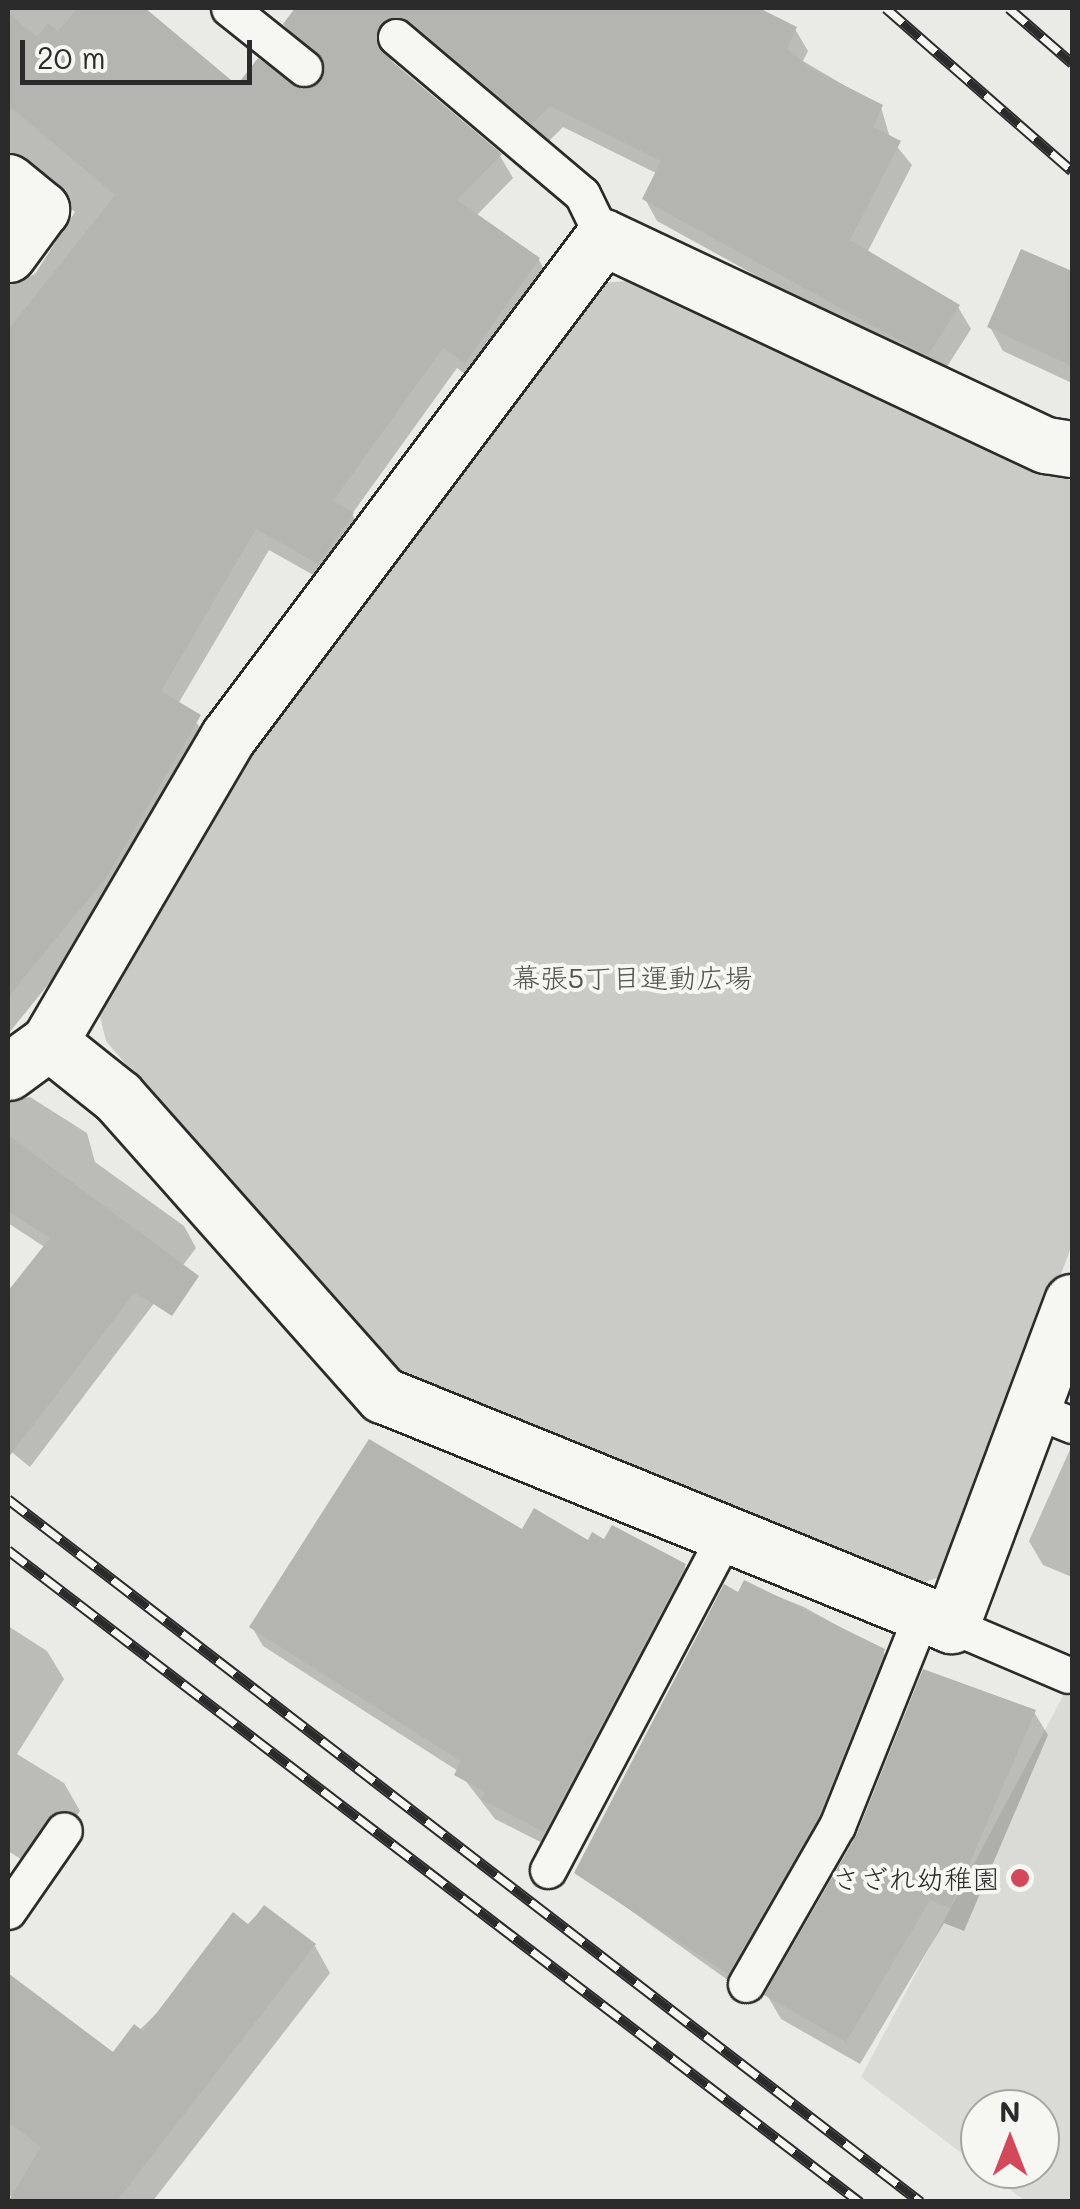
<!DOCTYPE html>
<html>
<head>
<meta charset="utf-8">
<style>
  body { margin:0 }
  #map { position:relative; width:1080px; height:2209px; overflow:hidden; background:#eaeae6; font-family:Mali,"Klee One",sans-serif }
  div>[style] { position:absolute }
  .built>* { inset:0; background:#dadad6 }
  .green>* { inset:0; background:#cacac7 }
  .shadow>* { inset:0; background:#0003 }
  .building>* { inset:0; background:#b4b4b1 }
  .roads { filter:drop-shadow(2px 0 #2b2b2b) drop-shadow(-2px 0 #2b2b2b) drop-shadow(0 2px #2b2b2b) drop-shadow(0 -2px #2b2b2b) }
  .service>* { height:35px; margin:-17.5px; padding:0 17.5px; transform-origin:17.5px; border-radius:17.5px; background:#f6f6f2 }
  .minor>* { height:55px; margin:-27.5px; padding:0 27.5px; transform-origin:27.5px; border-radius:27.5px; background:#f6f6f2 }
  .rail>* { height:11px; margin-top:-5.5px; transform-origin:0; background:repeating-linear-gradient(90deg,#f6f6f2 0 22px,#2b2b2b 0 44px); box-sizing:border-box; border-block:2px solid #2b2b2b }
  .dots>* { width:28px; height:28px; translate:-50% -50%; box-sizing:border-box; border:5px solid #f6f6f2; border-radius:50% }
  span { translate:-50% -50%; white-space:nowrap; text-align:center; line-height:1.15; -webkit-text-stroke:8px #f6f6f2; paint-order:stroke }
  .park-label { font-size:28px; color:#535352 }
  .poi-label { font-size:28px; color:#2b2b2b }
  .right { translate:-100% -50%; text-align:right }
  .frame { position:absolute; inset:0; border:10px solid #2b2b2b; pointer-events:none }
  .north { position:absolute; left:960px; top:2089px; width:100px; height:100px; box-sizing:border-box; background:#f6f6f2; border:2px solid #a5a5a2; border-radius:50%; rotate:0deg; font-size:28px; font-weight:700; line-height:40px; text-align:center; color:#2b2b2b }
  .north::after { content:''; display:block; margin:auto; width:35px; height:45px; background:#d1495b; clip-path:polygon(50% 0,100% 100%,50% 72%,0 100%) }
  .scale { position:absolute; left:20px; top:40px; width:232px; height:45px; box-sizing:border-box; border:5px solid #2b2b2b; border-top:0; padding-left:12px; font-size:30px; line-height:35px; white-space:nowrap; color:#2b2b2b; -webkit-text-stroke:8px #f6f6f2; paint-order:stroke }
</style>
</head>
<body>
<div id="map">
  <div class="built">
    <div style="clip-path:polygon(1072px 1679px,1072px 2201px,1025px 2201px,982px 2169px,1040px 2169px,1040px 2109px,980px 2109px,980px 2167px,861px 2077px)"></div>
  </div>
  <div class="green">
    <div style="clip-path:polygon(627px 281px,1072px 481px,1072px 1245px,947px 1575px,918px 1584px,394px 1377px,106px 1041px,97px 1004px,248px 756px,589px 284px)"></div>
  </div>
  <div class="shadow">
    <div style="clip-path:polygon(8px 8px,141px 8px,238px 89px,314px 90px,323px 67px,289px 26px,307px 8px,753px 8px,795px 29px,808px 51px,803px 61px,881px 107px,890px 138px,912px 165px,867px 253px,958px 307px,971px 329px,941px 376px,922px 367px,657px 221px,645px 199px,658px 174px,563px 127px,546px 144px,390px 46px,392px 65px,500px 156px,513px 178px,476px 216px,539px 260px,551px 282px,478px 384px,457px 368px,352px 514px,365px 537px,331px 585px,269px 550px,178px 704px,212px 739px,117px 900px,8px 1034px,8px 286px,35px 274px,75px 212px,26px 172px,8px 179px)"></div>
    <div style="clip-path:polygon(1023px 252px,1072px 274px,1072px 383px,1003px 351px,990px 327px)"></div>
    <div style="clip-path:polygon(30px 1097px,87px 1133px,95px 1162px,184px 1226px,196px 1248px,30px 1467px,8px 1449px,8px 1295px,46px 1248px,8px 1223px,8px 1101px)"></div>
    <div style="clip-path:polygon(1072px 1445px,1072px 1577px,1043px 1565px,1029px 1541px)"></div>
    <div style="clip-path:polygon(523px 1532px,684px 1566px,696px 1586px,556px 1850px,495px 1819px,458px 1771px,263px 1646px,252px 1627px)"></div>
    <div style="clip-path:polygon(745px 1583px,804px 1607px,883px 1651px,891px 1666px,825px 1832px,736px 1986px,577px 1872px)"></div>
    <div style="clip-path:polygon(8px 1626px,47px 1651px,64px 1679px,17px 1754px,64px 1783px,80px 1811px,42px 1872px,8px 1851px)"></div>
    <div style="clip-path:polygon(1034px 1712px,1048px 1735px,964px 1931px,944px 1923px,860px 2064px,781px 2019px,767px 1995px)"></div>
    <div style="clip-path:polygon(264px 1908px,315px 1946px,330px 1973px,152px 2202px,8px 2196px,8px 1976px,113px 2056px)"></div>
  </div>
  <div class="building">
    <div style="clip-path:polygon(78px 8px,145px 8px,237px 85px,258px 58px,302px 89px,325px 70px,283px 24px,295px 8px,759px 8px,797px 27px,787px 49px,812px 69px,883px 105px,873px 127px,901px 141px,850px 240px,960px 305px,928px 355px,908px 345px,642px 199px,661px 161px,550px 106px,532px 124px,410px 21px,380px 23px,382px 53px,502px 154px,457px 200px,540px 258px,465px 363px,443px 348px,333px 501px,354px 513px,318px 564px,256px 529px,161px 691px,201px 715px,106px 878px,8px 997px,8px 330px,115px 195px,8px 105px,8px 13px,37px 37px,48px 23px,58px 31px)"></div>
    <div style="clip-path:polygon(1021px 249px,1072px 271px,1072px 366px,987px 327px)"></div>
    <div style="clip-path:polygon(8px 1135px,199px 1276px,172px 1316px,135px 1292px,8px 1458px,8px 1291px,50px 1238px,8px 1211px)"></div>
    <div style="clip-path:polygon(369px 1439px,522px 1529px,534px 1508px,588px 1540px,592px 1532px,604px 1539px,612px 1525px,686px 1564px,544px 1832px,481px 1799px,485px 1792px,454px 1775px,461px 1761px,249px 1627px)"></div>
    <div style="clip-path:polygon(744px 1580px,885px 1649px,818px 1817px,728px 1974px,574px 1873px,724px 1584px,738px 1592px)"></div>
    <div style="clip-path:polygon(923px 1669px,1036px 1710px,950px 1908px,930px 1900px,846px 2042px,764px 1995px,856px 1836px)"></div>
    <div style="clip-path:polygon(264px 1905px,316px 1944px,116px 2202px,8px 2202px,41px 2147px,8px 2122px,8px 1973px,113px 2052px,134px 2024px,143px 2031px,233px 1912px,249px 1925px)"></div>
  </div>
  <div class="roads">
    <div class="service">
      <div style="left:229px;top:8px;width:96px;rotate:38.7deg"></div>
      <div style="left:396px;top:37px;width:243px;rotate:40.2deg"></div>
      <div style="left:582px;top:194px;width:48px;rotate:64deg"></div>
      <div style="left:1032px;top:1409px;width:43px;rotate:21.8deg"></div>
      <div style="left:951px;top:1625px;width:127px;rotate:23.1deg"></div>
      <div style="left:548px;top:1870px;width:380px;rotate:-62.1deg"></div>
      <div style="left:8px;top:1911px;width:98px;rotate:-55.3deg"></div>
      <div style="left:746px;top:1984px;width:182px;rotate:-60.1deg"></div>
      <div style="left:837px;top:1826px;width:229px;rotate:-68.2deg"></div>
    </div>
    <div class="minor">
      <div style="left:8px;top:182px;width:43px;rotate:39.3deg"></div>
      <div style="left:41px;top:209px;width:56px;rotate:126.3deg"></div>
      <div style="left:49px;top:1042px;width:88px;rotate:38.6deg"></div>
      <div style="left:118px;top:1097px;width:399px;rotate:48.4deg"></div>
      <div style="left:383px;top:1395px;width:613px;rotate:22.04deg"></div>
      <div style="left:951px;top:1625px;width:345px;rotate:-69.5deg"></div>
      <div style="left:8px;top:1072px;width:51px;rotate:-36.2deg"></div>
      <div style="left:49px;top:1042px;width:354px;rotate:-59.6deg"></div>
      <div style="left:228px;top:737px;width:625px;rotate:-53.13deg"></div>
      <div style="left:603px;top:237px;width:489px;rotate:25.2deg"></div>
      <div style="left:1046px;top:445px;width:26px;rotate:9deg"></div>
    </div>
  </div>
  <div class="rail">
    <div style="left:886px;top:8px;width:247px;rotate:41.2deg"></div>
    <div style="left:1009px;top:8px;width:84px;rotate:41.1deg"></div>
    <div style="left:8px;top:1499px;width:1152px;rotate:37.6deg"></div>
    <div style="left:8px;top:1550px;width:1073px;rotate:37.43deg"></div>
  </div>
  <div class="dots">
    <div style="left:1020px;top:1878px;background:#d1495b"></div>
  </div>
  <div class="park-label">
    <span style="left:632px;top:977px">幕張5丁目運動広場</span>
  </div>
  <div class="poi-label">
    <span class="right" style="left:1000px;top:1878px">さざれ幼稚園</span>
  </div>
  <div class="frame"></div>
  <div class="north">N</div>
  <div class="scale">20 m</div>
</div>
</body>
</html>
